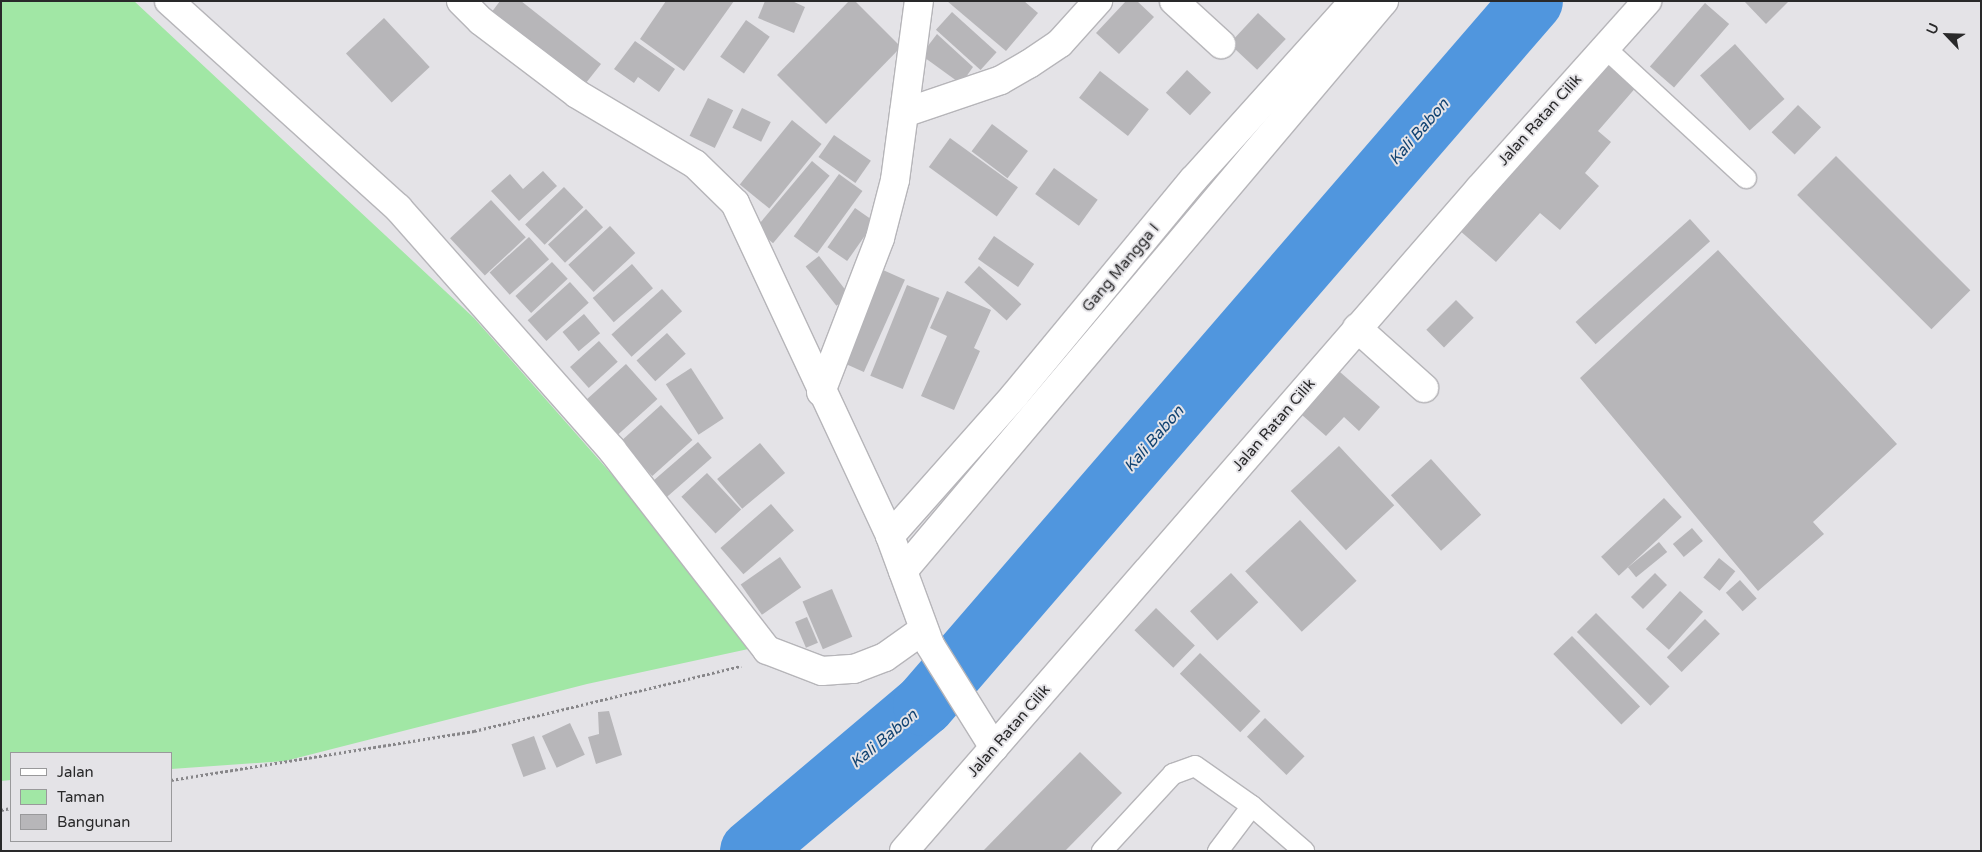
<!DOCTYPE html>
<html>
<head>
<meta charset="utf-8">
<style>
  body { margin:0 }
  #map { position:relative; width:1982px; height:852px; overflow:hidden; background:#e4e3e7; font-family:"Varela Round",sans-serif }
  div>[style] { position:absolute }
  .green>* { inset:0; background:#a1e7a5 }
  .river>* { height:62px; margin:-31px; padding:0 31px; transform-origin:31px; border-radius:31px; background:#5096de }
  .building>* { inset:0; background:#b7b6b9; transform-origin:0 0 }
  .path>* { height:3px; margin-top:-1.5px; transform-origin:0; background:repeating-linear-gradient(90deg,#878689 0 2.5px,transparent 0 5px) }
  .roads { filter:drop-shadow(1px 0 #b6b5b9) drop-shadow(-1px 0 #b6b5b9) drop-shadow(0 1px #b6b5b9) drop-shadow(0 -1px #b6b5b9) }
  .lane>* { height:20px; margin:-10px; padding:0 10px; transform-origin:10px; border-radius:10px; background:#fff }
  .street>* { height:28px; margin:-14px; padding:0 14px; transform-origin:14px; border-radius:14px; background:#fff }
  .secondary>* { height:28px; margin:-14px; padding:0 14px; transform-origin:14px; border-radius:14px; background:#fff }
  span { translate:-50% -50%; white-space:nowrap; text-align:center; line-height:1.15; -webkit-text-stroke:4px #e4e3e7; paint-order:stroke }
  .street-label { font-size:15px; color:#29292a }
  .water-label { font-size:16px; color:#114372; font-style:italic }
  .frame { position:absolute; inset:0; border:2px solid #29292a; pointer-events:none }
  .legend { position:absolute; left:10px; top:752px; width:162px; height:90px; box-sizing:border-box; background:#e4e3e7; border:1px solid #99999b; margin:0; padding:6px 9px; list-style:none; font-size:15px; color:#29292a }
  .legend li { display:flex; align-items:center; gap:10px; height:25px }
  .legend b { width:25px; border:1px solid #99999b }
  .north { position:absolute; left:1922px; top:10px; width:50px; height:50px; -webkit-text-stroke:4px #e4e3e7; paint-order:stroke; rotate:294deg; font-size:14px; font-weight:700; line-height:20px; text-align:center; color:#29292a }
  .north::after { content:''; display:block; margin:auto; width:18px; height:22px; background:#29292a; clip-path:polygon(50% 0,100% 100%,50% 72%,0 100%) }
</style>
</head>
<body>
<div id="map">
  <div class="green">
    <div style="clip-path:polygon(1px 1px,134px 1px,474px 318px,682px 554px,753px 648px,587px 684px,285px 761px,171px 769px,171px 753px,11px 753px,11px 780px,1px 781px)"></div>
  </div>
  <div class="river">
    <div style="left:751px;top:851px;width:226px;rotate:-40.2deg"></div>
    <div style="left:924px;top:705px;width:930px;rotate:-49.18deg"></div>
  </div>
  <div class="building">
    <div style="clip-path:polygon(500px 1px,521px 1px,601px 64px,578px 93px,485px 21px)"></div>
    <div style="clip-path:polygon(666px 1px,734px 1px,684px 71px,640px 39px)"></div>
    <div style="clip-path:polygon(765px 1px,792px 1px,805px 7px,794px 33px,758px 18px)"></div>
    <div style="clip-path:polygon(849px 1px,855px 1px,901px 47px,826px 124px,777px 75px)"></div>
    <div style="clip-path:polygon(947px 1px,1024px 1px,1038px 13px,1006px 51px)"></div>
    <div style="clip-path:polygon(1126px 1px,1137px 1px,1154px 17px,1119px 54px,1096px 33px)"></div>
    <div style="clip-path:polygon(1744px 1px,1789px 1px,1766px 24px)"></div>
    <div style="left:1705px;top:3px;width:32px;height:84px;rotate:41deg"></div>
    <div style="left:952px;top:12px;width:60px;height:24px;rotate:42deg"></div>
    <div style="left:1258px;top:13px;width:38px;height:42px;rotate:43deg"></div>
    <div style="left:384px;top:18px;width:67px;height:52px;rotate:47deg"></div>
    <div style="left:746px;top:20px;width:29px;height:45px;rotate:35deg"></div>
    <div style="clip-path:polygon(937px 34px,973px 67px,961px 84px,921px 55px)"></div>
    <div style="clip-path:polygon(635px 41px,675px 69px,659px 92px,638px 77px,634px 83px,614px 69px)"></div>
    <div style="left:1735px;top:44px;width:74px;height:47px;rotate:48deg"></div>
    <div style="clip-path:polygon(1610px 60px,1638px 85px,1598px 131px,1611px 142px,1585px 173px,1599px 186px,1560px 230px,1540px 213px,1496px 262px,1459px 230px)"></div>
    <div style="left:1187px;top:70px;width:33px;height:31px;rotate:43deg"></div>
    <div style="left:1100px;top:71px;width:62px;height:34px;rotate:38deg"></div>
    <div style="left:708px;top:98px;width:28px;height:42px;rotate:26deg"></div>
    <div style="left:1798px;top:105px;width:32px;height:38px;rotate:44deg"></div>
    <div style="left:742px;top:108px;width:32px;height:22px;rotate:26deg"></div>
    <div style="left:792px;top:120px;width:38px;height:83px;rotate:39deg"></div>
    <div style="left:992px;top:124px;width:45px;height:34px;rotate:37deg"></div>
    <div style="left:834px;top:135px;width:45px;height:27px;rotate:35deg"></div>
    <div style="left:950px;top:138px;width:84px;height:36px;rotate:36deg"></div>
    <div style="left:1836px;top:156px;width:190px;height:55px;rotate:45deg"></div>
    <div style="left:812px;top:161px;width:23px;height:88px;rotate:40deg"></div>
    <div style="left:1054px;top:168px;width:54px;height:32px;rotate:36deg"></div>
    <div style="clip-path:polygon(543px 171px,557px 186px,519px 221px,491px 191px,510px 174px,523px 189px)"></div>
    <div style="left:839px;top:174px;width:29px;height:77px;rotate:36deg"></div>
    <div style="left:564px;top:187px;width:28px;height:54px;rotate:46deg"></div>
    <div style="left:491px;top:200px;width:51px;height:56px;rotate:47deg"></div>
    <div style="left:855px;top:208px;width:24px;height:48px;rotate:35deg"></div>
    <div style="left:586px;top:209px;width:25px;height:52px;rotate:47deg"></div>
    <div style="left:1690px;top:219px;width:30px;height:154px;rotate:48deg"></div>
    <div style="left:610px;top:226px;width:37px;height:57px;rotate:47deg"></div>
    <div style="left:994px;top:236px;width:49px;height:28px;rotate:35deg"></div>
    <div style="left:529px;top:237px;width:30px;height:53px;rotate:48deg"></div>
    <div style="clip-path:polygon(1718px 250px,1897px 444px,1813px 522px,1824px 534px,1758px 591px,1580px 378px)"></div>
    <div style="left:819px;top:256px;width:50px;height:17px;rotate:52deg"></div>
    <div style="left:552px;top:262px;width:23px;height:50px;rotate:47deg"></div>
    <div style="left:632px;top:264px;width:32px;height:52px;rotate:49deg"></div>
    <div style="left:979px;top:266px;width:57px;height:22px;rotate:42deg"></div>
    <div style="left:883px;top:270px;width:24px;height:101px;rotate:24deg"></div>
    <div style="left:570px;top:282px;width:28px;height:57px;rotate:48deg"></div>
    <div style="left:907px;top:285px;width:35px;height:98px;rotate:22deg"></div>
    <div style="left:662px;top:289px;width:30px;height:68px;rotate:48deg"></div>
    <div style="clip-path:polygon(947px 291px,991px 310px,974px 348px,980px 351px,954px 410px,921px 396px,947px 336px,930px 328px)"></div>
    <div style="left:1456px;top:300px;width:25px;height:42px;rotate:45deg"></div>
    <div style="left:584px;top:314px;width:25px;height:28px;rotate:50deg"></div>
    <div style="left:667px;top:333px;width:28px;height:41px;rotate:48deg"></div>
    <div style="left:599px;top:341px;width:28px;height:39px;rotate:48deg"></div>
    <div style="left:626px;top:364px;width:47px;height:53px;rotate:48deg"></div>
    <div style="left:691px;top:368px;width:60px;height:30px;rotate:57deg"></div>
    <div style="clip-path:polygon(1340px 372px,1380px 407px,1359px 431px,1344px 417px,1326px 436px,1302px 415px)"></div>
    <div style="left:661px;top:405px;width:47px;height:54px;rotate:48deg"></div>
    <div style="left:698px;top:442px;width:21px;height:63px;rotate:49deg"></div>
    <div style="left:760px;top:443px;width:39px;height:56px;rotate:50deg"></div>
    <div style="left:1339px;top:446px;width:81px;height:66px;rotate:47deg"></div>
    <div style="left:1431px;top:459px;width:75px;height:54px;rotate:48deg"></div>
    <div style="left:707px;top:473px;width:50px;height:35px;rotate:47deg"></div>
    <div style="left:1664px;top:498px;width:26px;height:86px;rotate:47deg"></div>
    <div style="left:771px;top:504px;width:35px;height:67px;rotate:49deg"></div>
    <div style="left:1300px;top:520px;width:83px;height:75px;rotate:47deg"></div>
    <div style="left:1692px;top:528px;width:17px;height:25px;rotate:50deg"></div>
    <div style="left:1659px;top:542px;width:13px;height:40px;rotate:51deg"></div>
    <div style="left:780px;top:557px;width:37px;height:48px;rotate:55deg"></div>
    <div style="left:1719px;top:558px;width:21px;height:25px;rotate:39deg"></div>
    <div style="left:1231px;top:573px;width:40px;height:56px;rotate:47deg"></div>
    <div style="left:1655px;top:573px;width:17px;height:34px;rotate:45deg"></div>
    <div style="left:1740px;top:580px;width:25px;height:19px;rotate:48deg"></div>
    <div style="left:832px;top:589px;width:52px;height:32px;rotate:67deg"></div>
    <div style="left:1680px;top:591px;width:31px;height:51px;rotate:42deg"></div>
    <div style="left:1156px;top:608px;width:54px;height:31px;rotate:44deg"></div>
    <div style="left:1596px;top:613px;width:104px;height:27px;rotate:45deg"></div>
    <div style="left:807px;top:617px;width:28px;height:13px;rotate:67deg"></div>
    <div style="left:1705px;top:619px;width:21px;height:54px;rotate:45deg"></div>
    <div style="left:1572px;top:636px;width:98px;height:26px;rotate:46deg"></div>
    <div style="left:1200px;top:653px;width:84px;height:29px;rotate:44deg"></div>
    <div style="clip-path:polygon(609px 711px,622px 755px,596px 764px,588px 737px,599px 734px,598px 712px)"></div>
    <div style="left:1265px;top:718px;width:55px;height:26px;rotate:44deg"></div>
    <div style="left:570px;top:723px;width:35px;height:31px;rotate:65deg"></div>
    <div style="left:534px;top:736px;width:35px;height:24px;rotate:70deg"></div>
    <div style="clip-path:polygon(1080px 752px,1122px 793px,1065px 851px,983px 851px)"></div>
  </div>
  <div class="path">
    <div style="left:171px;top:780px;width:307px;rotate:-9.2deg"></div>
    <div style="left:474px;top:731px;width:275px;rotate:-13.7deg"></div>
    <div style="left:1px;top:810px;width:10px;rotate:-11deg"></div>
  </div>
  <div class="roads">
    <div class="lane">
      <div style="left:1605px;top:48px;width:192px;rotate:42.7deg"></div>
      <div style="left:1102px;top:851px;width:105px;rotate:-47.3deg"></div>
      <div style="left:1173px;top:774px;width:23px;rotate:-20deg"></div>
      <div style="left:1195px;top:766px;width:70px;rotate:35.1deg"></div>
      <div style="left:1252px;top:806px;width:69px;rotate:40.9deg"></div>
      <div style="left:1218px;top:851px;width:56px;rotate:-52.9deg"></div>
    </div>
    <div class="street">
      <div style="left:169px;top:1px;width:309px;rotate:42.1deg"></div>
      <div style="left:398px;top:208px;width:323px;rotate:48.5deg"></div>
      <div style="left:612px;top:450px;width:253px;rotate:52.2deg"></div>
      <div style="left:767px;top:650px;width:59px;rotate:20.9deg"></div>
      <div style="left:822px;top:671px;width:32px;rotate:-4deg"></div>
      <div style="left:854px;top:669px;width:33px;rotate:-21deg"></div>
      <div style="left:885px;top:657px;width:47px;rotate:-35.4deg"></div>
      <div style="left:461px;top:1px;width:28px;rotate:45deg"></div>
      <div style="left:481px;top:21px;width:121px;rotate:37.2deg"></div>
      <div style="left:577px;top:94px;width:137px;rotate:30.7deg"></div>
      <div style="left:695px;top:164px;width:56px;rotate:44.3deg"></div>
      <div style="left:735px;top:203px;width:367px;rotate:65deg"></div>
      <div style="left:890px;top:536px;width:116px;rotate:69.8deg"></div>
      <div style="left:930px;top:645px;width:121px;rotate:58.1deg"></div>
      <div style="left:1174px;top:1px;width:64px;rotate:42.5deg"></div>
      <div style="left:904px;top:113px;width:102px;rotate:-18.8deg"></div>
      <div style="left:1001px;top:80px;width:32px;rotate:-30deg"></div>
      <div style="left:1029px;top:64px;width:37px;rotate:-34deg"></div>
      <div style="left:1060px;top:43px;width:57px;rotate:-47.9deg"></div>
      <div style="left:1357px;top:328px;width:90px;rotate:41.8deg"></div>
      <div style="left:821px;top:392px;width:165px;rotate:-69deg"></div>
      <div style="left:880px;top:238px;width:60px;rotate:-75.5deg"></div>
      <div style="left:895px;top:180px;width:181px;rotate:-82.4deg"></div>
      <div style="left:890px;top:536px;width:188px;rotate:-48.4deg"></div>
      <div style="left:1015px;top:395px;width:279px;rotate:-50.4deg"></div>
      <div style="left:1193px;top:180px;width:241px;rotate:-48deg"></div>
      <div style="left:903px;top:571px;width:746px;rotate:-49.84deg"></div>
    </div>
    <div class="secondary">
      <div style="left:904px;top:851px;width:878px;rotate:-49.02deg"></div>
      <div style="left:1480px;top:188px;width:251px;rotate:-48.2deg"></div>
    </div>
  </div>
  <div class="street-label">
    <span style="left:1540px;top:120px;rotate:-48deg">Jalan Ratan Cilik</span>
    <span style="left:1121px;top:268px;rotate:-50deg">Gang Mangga I</span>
    <span style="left:1274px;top:425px;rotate:-49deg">Jalan Ratan Cilik</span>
    <span style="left:1009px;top:731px;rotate:-49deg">Jalan Ratan Cilik</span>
  </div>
  <div class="water-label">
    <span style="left:1419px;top:132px;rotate:-49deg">Kali Babon</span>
    <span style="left:1154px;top:439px;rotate:-49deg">Kali Babon</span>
    <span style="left:884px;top:739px;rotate:-40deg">Kali Babon</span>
  </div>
  <div class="frame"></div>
  <ul class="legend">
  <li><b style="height:6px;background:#fff"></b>Jalan</li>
  <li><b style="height:14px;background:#a1e7a5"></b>Taman</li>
  <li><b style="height:14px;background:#b7b6b9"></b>Bangunan</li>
  </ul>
  <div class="north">U</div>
</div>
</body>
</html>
